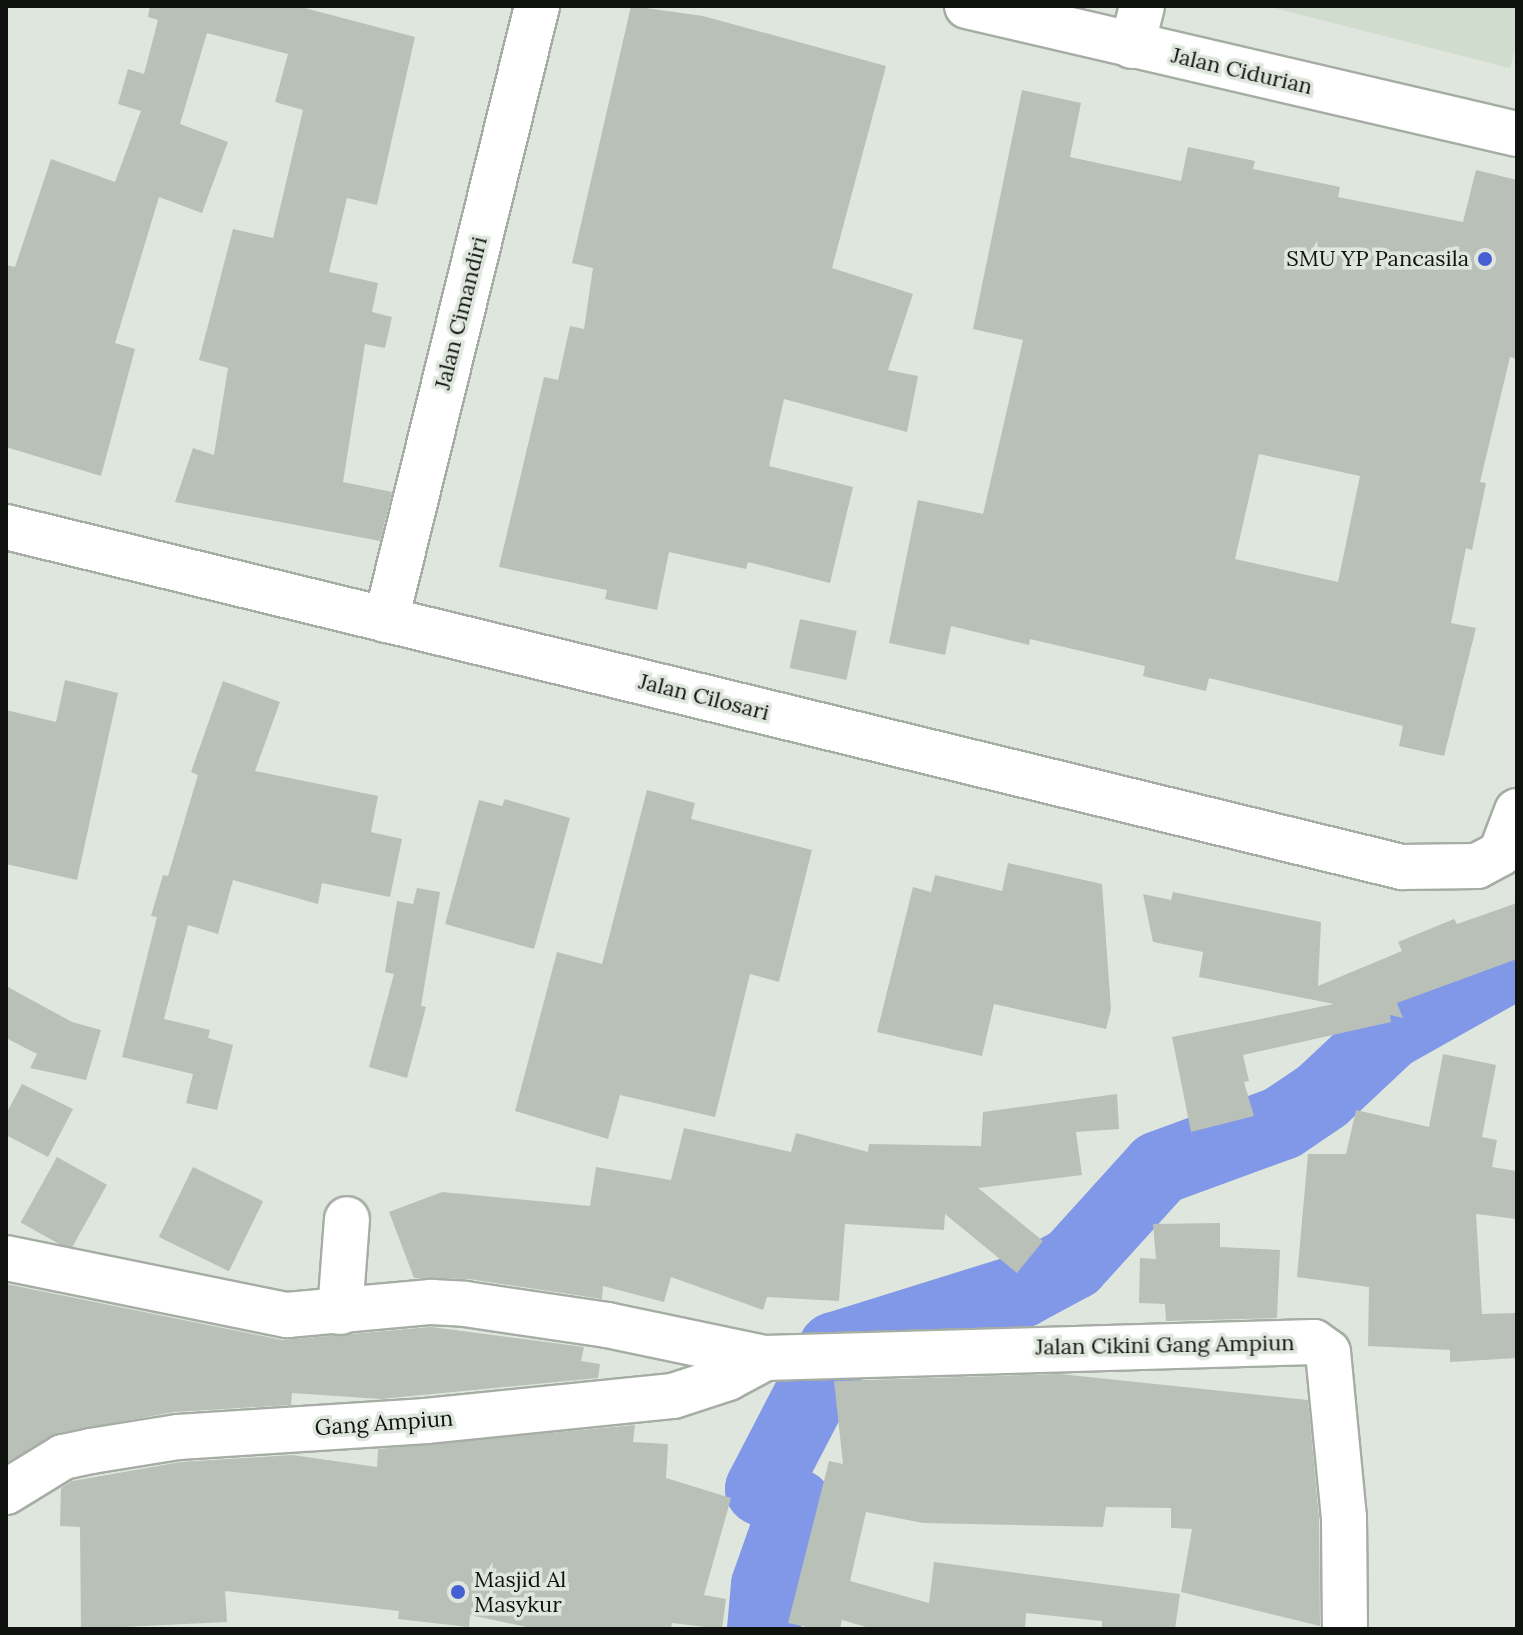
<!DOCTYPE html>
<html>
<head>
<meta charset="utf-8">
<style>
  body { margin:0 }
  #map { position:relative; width:1523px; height:1635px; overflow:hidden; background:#dfe6dd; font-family:Lora,serif }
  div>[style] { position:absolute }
  .built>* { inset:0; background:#d0dccd }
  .river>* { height:74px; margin:-37px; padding:0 37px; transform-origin:37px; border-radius:37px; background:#8098e7 }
  .building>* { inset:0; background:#b9c0b7; transform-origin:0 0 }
  .roads { filter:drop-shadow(2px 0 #a6ada4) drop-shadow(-2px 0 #a6ada4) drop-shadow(0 2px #a6ada4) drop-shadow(0 -2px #a6ada4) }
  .minor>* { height:44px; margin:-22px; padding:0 22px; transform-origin:22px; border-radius:22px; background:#fff }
  .dots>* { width:22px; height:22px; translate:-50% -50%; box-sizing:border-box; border:4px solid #dfe6dd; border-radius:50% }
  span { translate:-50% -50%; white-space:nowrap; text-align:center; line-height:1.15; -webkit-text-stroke:7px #dfe6dd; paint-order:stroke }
  .street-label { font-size:22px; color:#10120f }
  .poi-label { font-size:22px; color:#10120f }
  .right { translate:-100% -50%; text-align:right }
  .left { translate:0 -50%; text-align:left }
  .frame { position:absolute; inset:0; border:8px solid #10120f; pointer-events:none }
</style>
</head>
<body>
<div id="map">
  <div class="built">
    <div style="clip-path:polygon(1266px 6px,1517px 6px,1517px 41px,1510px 68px)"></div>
  </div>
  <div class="river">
    <div style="left:764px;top:1629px;width:44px;rotate:-84.8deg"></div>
    <div style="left:768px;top:1585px;width:84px;rotate:-70.5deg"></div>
    <div style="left:796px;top:1506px;width:38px;rotate:-153deg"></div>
    <div style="left:762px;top:1489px;width:158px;rotate:-62.5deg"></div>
    <div style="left:835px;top:1349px;width:195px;rotate:-17.3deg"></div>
    <div style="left:1021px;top:1291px;width:59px;rotate:-28.3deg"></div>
    <div style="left:1073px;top:1263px;width:128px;rotate:-47.8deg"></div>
    <div style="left:1159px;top:1168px;width:131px;rotate:-20.1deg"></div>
    <div style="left:1282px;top:1123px;width:48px;rotate:-34deg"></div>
    <div style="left:1322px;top:1096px;width:92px;rotate:-43.2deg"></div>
    <div style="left:1389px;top:1033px;width:147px;rotate:-29.4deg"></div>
  </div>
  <div class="building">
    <div style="clip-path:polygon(150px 6px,297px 6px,415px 37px,377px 205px,347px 198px,329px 272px,378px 283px,372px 312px,392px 317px,385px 348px,365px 344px,343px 482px,392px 492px,380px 541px,175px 502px,193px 448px,214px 455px,228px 368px,199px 360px,233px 229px,273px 238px,303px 110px,275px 102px,288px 54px,207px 33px,180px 124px,228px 142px,202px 213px,159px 197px,115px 343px,135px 349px,101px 476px,6px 447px,6px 265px,15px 267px,51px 159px,115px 182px,141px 111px,118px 104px,128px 69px,144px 74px,158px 20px,148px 17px)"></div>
    <div style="clip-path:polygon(631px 6px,703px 16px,886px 66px,832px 268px,913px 294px,888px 370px,918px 376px,907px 432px,784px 399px,769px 466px,853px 487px,830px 583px,748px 562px,746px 569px,669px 552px,657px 610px,605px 599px,607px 590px,499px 567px,544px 377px,558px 380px,570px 326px,584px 329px,593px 268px,572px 263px)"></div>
    <div style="clip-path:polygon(evenodd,1022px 90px,1081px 103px,1070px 157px,1181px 181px,1188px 147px,1255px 161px,1253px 169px,1340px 187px,1338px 197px,1463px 222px,1476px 170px,1517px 180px,1517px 359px,1510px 357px,1480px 482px,1486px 483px,1472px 550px,1466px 548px,1451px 623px,1476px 628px,1444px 756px,1399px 746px,1403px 726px,1209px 678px,1206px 691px,1143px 676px,1145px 666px,1030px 639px,1029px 645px,951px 626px,945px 655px,889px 643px,918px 500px,983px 514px,1023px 340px,973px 329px,1022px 90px,1259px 454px,1360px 476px,1338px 582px,1235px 559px,1259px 454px)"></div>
    <div style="left:800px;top:619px;width:58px;height:50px;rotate:12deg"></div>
    <div style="clip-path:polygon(65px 680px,118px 693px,77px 880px,6px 864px,6px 710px,56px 722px)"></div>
    <div style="clip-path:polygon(223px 681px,280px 702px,255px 771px,378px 796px,371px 832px,402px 839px,390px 897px,322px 883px,318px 904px,233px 880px,218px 934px,188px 925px,164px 1019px,210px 1030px,208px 1038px,233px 1045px,217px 1110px,186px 1103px,193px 1074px,122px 1057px,157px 917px,151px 916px,163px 875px,168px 876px,198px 775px,191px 772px)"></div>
    <div style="clip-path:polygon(647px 790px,695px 803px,691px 819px,812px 850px,779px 982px,750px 974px,715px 1117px,620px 1095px,608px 1139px,515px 1111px,557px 952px,602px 964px)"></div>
    <div style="clip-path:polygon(505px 799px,570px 818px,534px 949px,445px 924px,479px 800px,502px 806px)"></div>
    <div style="clip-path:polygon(1008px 863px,1102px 884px,1111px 1009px,1106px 1029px,994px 1004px,982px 1056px,877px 1032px,913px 887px,931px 892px,935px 875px,1002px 891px)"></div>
    <div style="clip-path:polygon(417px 888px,440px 892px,421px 1006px,426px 1007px,407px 1078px,369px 1067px,394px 974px,385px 972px,397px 901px,413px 904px)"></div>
    <div style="clip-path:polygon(1173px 892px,1321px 922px,1318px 986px,1402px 951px,1398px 942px,1454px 919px,1457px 924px,1517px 903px,1517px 959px,1397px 1003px,1403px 1018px,1390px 1015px,1391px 1022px,1243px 1055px,1249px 1081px,1244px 1082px,1254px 1116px,1191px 1132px,1172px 1037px,1334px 1004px,1199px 977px,1203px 952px,1153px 942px,1143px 894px,1171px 900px)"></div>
    <div style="clip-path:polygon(6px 986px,72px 1022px,101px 1030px,86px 1080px,30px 1068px,37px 1054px,6px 1038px)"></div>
    <div style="clip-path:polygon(1443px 1054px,1496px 1065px,1482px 1137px,1497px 1140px,1492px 1167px,1517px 1171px,1517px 1219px,1476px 1214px,1482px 1314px,1517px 1313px,1517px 1358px,1450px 1362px,1450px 1350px,1368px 1346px,1369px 1287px,1297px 1277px,1308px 1154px,1346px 1154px,1356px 1110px,1429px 1127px)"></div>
    <div style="clip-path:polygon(22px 1084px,73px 1109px,48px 1157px,6px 1135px,6px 1114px)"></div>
    <div style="clip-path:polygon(1117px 1094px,1119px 1129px,1076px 1132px,1082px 1175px,978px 1188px,1043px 1241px,1017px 1273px,945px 1214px,944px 1230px,845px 1224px,839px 1301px,767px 1297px,763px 1310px,671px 1277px,664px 1302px,603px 1286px,602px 1299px,469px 1279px,414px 1278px,389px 1212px,442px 1192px,590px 1206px,596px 1167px,671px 1180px,684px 1128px,791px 1152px,796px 1133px,868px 1152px,869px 1144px,981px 1146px,983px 1112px)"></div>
    <div style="left:57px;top:1157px;width:57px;height:75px;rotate:29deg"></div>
    <div style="left:193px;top:1167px;width:78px;height:78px;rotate:26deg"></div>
    <div style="clip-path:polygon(1220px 1223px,1220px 1247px,1280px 1250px,1277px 1318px,1166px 1321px,1165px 1304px,1139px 1303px,1140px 1258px,1156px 1259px,1153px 1224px)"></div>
    <div style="clip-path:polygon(6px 1284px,282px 1340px,431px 1327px,584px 1347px,581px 1361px,600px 1364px,598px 1378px,381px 1399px,292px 1393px,291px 1405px,174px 1412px,58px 1433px,6px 1463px)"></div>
    <div style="clip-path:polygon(1060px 1374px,1308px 1400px,1319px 1518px,1320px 1626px,1181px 1592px,1192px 1529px,1171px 1528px,1171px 1508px,1106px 1507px,1103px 1527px,923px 1523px,866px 1512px,850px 1581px,929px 1603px,934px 1562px,1180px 1594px,1175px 1629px,1102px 1629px,1102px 1621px,1026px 1613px,1025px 1629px,873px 1629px,842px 1620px,840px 1629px,816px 1629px,788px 1623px,829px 1461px,843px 1464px,834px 1381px)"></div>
    <div style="clip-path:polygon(635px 1425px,633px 1442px,668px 1444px,666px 1478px,731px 1498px,704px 1595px,726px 1599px,722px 1629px,672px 1623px,671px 1629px,536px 1629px,470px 1615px,469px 1627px,398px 1619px,399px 1611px,225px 1591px,227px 1622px,81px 1629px,80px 1527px,60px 1526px,61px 1488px,72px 1481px,181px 1462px,292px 1455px,377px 1467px,378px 1449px)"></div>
  </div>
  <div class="roads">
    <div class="minor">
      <div style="left:967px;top:6px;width:565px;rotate:13.1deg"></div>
      <div style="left:1132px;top:46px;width:41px;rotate:-76deg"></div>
      <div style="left:6px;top:527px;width:1437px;rotate:13.69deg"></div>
      <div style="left:1402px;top:867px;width:75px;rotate:-0.8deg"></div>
      <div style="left:1477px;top:866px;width:27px;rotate:-28deg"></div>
      <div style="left:1501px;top:853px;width:45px;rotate:-69.1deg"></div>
      <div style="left:386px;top:620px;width:632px;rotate:-76.18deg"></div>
      <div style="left:6px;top:1258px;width:287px;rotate:11.5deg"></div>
      <div style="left:287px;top:1315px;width:145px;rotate:-5.2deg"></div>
      <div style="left:431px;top:1302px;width:34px;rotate:3deg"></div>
      <div style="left:465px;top:1304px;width:144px;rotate:8.4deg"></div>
      <div style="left:607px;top:1325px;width:161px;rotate:11.8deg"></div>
      <div style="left:765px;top:1358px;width:549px;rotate:-1.67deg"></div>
      <div style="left:1314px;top:1342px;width:17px;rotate:36deg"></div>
      <div style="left:1328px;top:1352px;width:166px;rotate:84.5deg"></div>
      <div style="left:1344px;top:1517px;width:112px;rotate:89.5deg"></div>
      <div style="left:340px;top:1312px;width:93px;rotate:-85.7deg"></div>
      <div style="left:6px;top:1492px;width:67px;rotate:-31.6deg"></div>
      <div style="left:63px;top:1457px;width:29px;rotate:-12deg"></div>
      <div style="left:91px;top:1451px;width:88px;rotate:-9.1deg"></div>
      <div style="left:178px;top:1437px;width:249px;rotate:-3.7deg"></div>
      <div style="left:426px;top:1421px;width:248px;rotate:-5.8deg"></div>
      <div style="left:673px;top:1396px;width:58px;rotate:-18.1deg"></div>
      <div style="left:728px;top:1378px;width:42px;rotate:-28.4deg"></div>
    </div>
  </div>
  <div class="dots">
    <div style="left:1485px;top:259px;background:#465fd3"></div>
    <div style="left:458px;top:1592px;background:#465fd3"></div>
  </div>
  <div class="street-label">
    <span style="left:1242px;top:71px;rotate:13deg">Jalan Cidurian</span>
    <span style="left:461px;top:313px;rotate:-76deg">Jalan Cimandiri</span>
    <span style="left:704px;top:697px;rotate:14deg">Jalan Cilosari</span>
    <span style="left:1165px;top:1345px;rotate:-1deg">Jalan Cikini Gang Ampiun</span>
    <span style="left:384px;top:1423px;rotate:-4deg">Gang Ampiun</span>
  </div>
  <div class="poi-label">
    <span class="right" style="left:1469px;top:259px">SMU YP Pancasila</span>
    <span class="left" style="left:474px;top:1592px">Masjid Al<br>Masykur</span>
  </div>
  <div class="frame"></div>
</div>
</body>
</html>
